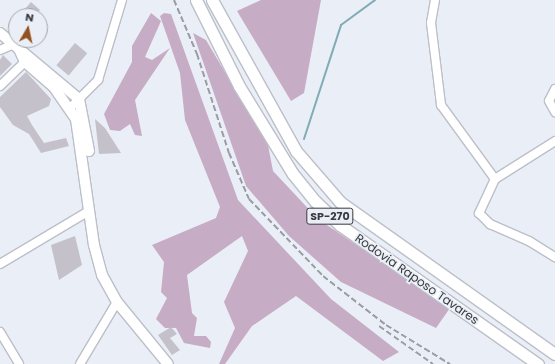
<!DOCTYPE html>
<html>
<head>
<meta charset="utf-8">
<style>
  body { margin:0 }
  #map { position:relative; width:555px; height:364px; overflow:hidden; background:#eaeef7; font-family:Poppins,sans-serif }
  div>[style] { position:absolute }
  .forest>* { inset:0; background:#c7acc6 }
  .stream>* { height:2px; margin:-1px; padding:0 1px; transform-origin:1px; border-radius:1px; background:#81acb4 }
  .building>* { inset:0; background:#c4c1cb; transform-origin:0 0 }
  .roads { filter:drop-shadow(1px 0 #bcbfc8) drop-shadow(-1px 0 #bcbfc8) drop-shadow(0 1px #bcbfc8) drop-shadow(0 -1px #bcbfc8) }
  .minor>* { height:8px; margin:-4px; padding:0 4px; transform-origin:4px; border-radius:4px; background:#fff }
  .major>* { height:10px; margin:-5px; padding:0 5px; transform-origin:5px; border-radius:5px; background:#fff }
  .highway>* { height:11px; margin:-5.5px; padding:0 5.5px; transform-origin:5.5px; border-radius:5.5px; background:#fff }
  .rail>* { height:2px; margin-top:-1px; transform-origin:0; background:repeating-linear-gradient(90deg,#999ca2 0 6px,transparent 0 9px) }
  span { translate:-50% -50%; white-space:nowrap; text-align:center; line-height:1.15; -webkit-text-stroke:3.5px #eaeef7; paint-order:stroke }
  .shield-label span { padding:1px 3px; background:#eaeef7; border:1px solid; border-radius:3px; -webkit-text-stroke-width:0 }
  .shield-label { font-size:11px; color:#383a3d; font-weight:700 }
  .street-label { font-size:12px; color:#383a3d }
  .north { position:absolute; left:8px; top:8px; width:40px; height:40px; box-sizing:border-box; background:#eaeef7; border:1px solid #a3a6ad; border-radius:50%; rotate:9deg; font-size:11px; font-weight:700; line-height:16px; text-align:center; color:#383a3d }
  .north::after { content:''; display:block; margin:auto; width:14px; height:18px; background:#92511e; clip-path:polygon(50% 0,100% 100%,50% 72%,0 100%) }
</style>
</head>
<body>
<div id="map">
  <div class="forest">
    <div style="clip-path:polygon(261px 0,321px 0,304px 93px,291px 101px,237px 11px)"></div>
    <div style="clip-path:polygon(151px 13px,161px 21px,145px 57px,152px 60px,170px 48px,135px 100px,142px 136px,135px 135px,130px 124px,120px 131px,110px 130px,104px 114px,132px 62px,132px 46px)"></div>
    <div style="clip-path:polygon(164px 13px,171px 14px,238px 200px,331px 299px,399px 352px,383px 361px,296px 296px,252px 326px,225px 364px,219px 364px,235px 328px,224px 302px,248px 251px,242px 236px,187px 275px,192px 313px,197px 318px,194px 336px,206px 336px,211px 342px,210px 348px,184px 343px,176px 328px,165px 328px,156px 319px,167px 298px,161px 292px,164px 262px,152px 245px,216px 218px,220px 207px,185px 120px,180px 73px,160px 16px)"></div>
    <div style="clip-path:polygon(193px 33px,206px 40px,268px 145px,273px 171px,318px 219px,450px 308px,436px 328px,341px 282px,289px 236px,246px 186px)"></div>
  </div>
  <div class="stream">
    <div style="left:304px;top:139px;width:120px;rotate:-72deg"></div>
    <div style="left:341px;top:25px;width:42px;rotate:-36.3deg"></div>
  </div>
  <div class="building">
    <div style="clip-path:polygon(31px 2px,40px 10px,35px 16px,19px 16px)"></div>
    <div style="left:75px;top:43px;width:16px;height:29px;rotate:40deg"></div>
    <div style="clip-path:polygon(3px 55px,12px 64px,0 76px,0 60px)"></div>
    <div style="clip-path:polygon(26px 72px,51px 99px,49px 106px,27px 116px,32px 125px,44px 143px,66px 138px,69px 146px,41px 153px,29px 134px,13px 125px,0 107px,0 97px)"></div>
    <div style="clip-path:polygon(95px 119px,105px 128px,121px 153px,99px 154px)"></div>
    <div style="clip-path:polygon(75px 236px,82px 265px,59px 280px,51px 245px)"></div>
    <div style="clip-path:polygon(171px 327px,177px 334px,170px 338px,180px 350px,172px 355px,158px 335px)"></div>
  </div>
  <div class="roads">
    <div class="minor">
      <div style="left:435px;top:0;width:23px;rotate:100deg"></div>
      <div style="left:431px;top:23px;width:83px;rotate:83deg"></div>
      <div style="left:441px;top:105px;width:92px;rotate:53.9deg"></div>
      <div style="left:495px;top:179px;width:38px;rotate:115deg"></div>
      <div style="left:479px;top:213px;width:16px;rotate:45deg"></div>
      <div style="left:490px;top:224px;width:43px;rotate:23.6deg"></div>
      <div style="left:529px;top:241px;width:31px;rotate:32deg"></div>
      <div style="left:0;top:50px;width:15px;rotate:-23deg"></div>
      <div style="left:0;top:86px;width:35px;rotate:-44deg"></div>
      <div style="left:555px;top:89px;width:13px;rotate:117deg"></div>
      <div style="left:549px;top:101px;width:13px;rotate:61deg"></div>
      <div style="left:70px;top:108px;width:40px;rotate:-45deg"></div>
      <div style="left:98px;top:80px;width:84px;rotate:-73.3deg"></div>
      <div style="left:495px;top:179px;width:71px;rotate:-32.3deg"></div>
      <div style="left:0;top:264px;width:104px;rotate:-30.8deg"></div>
      <div style="left:0;top:332px;width:37px;rotate:59deg"></div>
      <div style="left:80px;top:364px;width:72px;rotate:-59.2deg"></div>
    </div>
    <div class="major">
      <div style="left:0;top:33px;width:103px;rotate:39.9deg"></div>
      <div style="left:79px;top:99px;width:53px;rotate:79.1deg"></div>
      <div style="left:19px;top:49px;width:14px;rotate:65deg"></div>
      <div style="left:25px;top:62px;width:37px;rotate:41deg"></div>
      <div style="left:53px;top:86px;width:40px;rotate:55.1deg"></div>
      <div style="left:76px;top:119px;width:127px;rotate:81.9deg"></div>
      <div style="left:94px;top:245px;width:31px;rotate:75deg"></div>
      <div style="left:102px;top:275px;width:31px;rotate:61deg"></div>
      <div style="left:117px;top:302px;width:80px;rotate:50.6deg"></div>
    </div>
    <div class="highway">
      <div style="left:196px;top:0;width:96px;rotate:63.4deg"></div>
      <div style="left:239px;top:86px;width:103px;rotate:58.5deg"></div>
      <div style="left:293px;top:174px;width:35px;rotate:51deg"></div>
      <div style="left:315px;top:201px;width:35px;rotate:44deg"></div>
      <div style="left:340px;top:225px;width:242px;rotate:35.1deg"></div>
      <div style="left:212px;top:0;width:173px;rotate:60.9deg"></div>
      <div style="left:296px;top:151px;width:67px;rotate:49.2deg"></div>
      <div style="left:340px;top:202px;width:263px;rotate:35.3deg"></div>
    </div>
  </div>
  <div class="rail">
    <div style="left:174px;top:0;width:59px;rotate:66.9deg"></div>
    <div style="left:197px;top:54px;width:104px;rotate:72.1deg"></div>
    <div style="left:229px;top:153px;width:50px;rotate:66.5deg"></div>
    <div style="left:249px;top:199px;width:107px;rotate:46.1deg"></div>
    <div style="left:323px;top:276px;width:80px;rotate:37.9deg"></div>
    <div style="left:386px;top:325px;width:75px;rotate:31.4deg"></div>
    <div style="left:379px;top:326px;width:66px;rotate:35.1deg"></div>
  </div>
  <div class="shield-label">
    <span style="left:330px;top:216px">SP-270</span>
  </div>
  <div class="street-label">
    <span style="left:417px;top:279px;rotate:35deg">Rodovia Raposo Tavares</span>
  </div>
  <div class="north">N</div>
</div>
</body>
</html>
